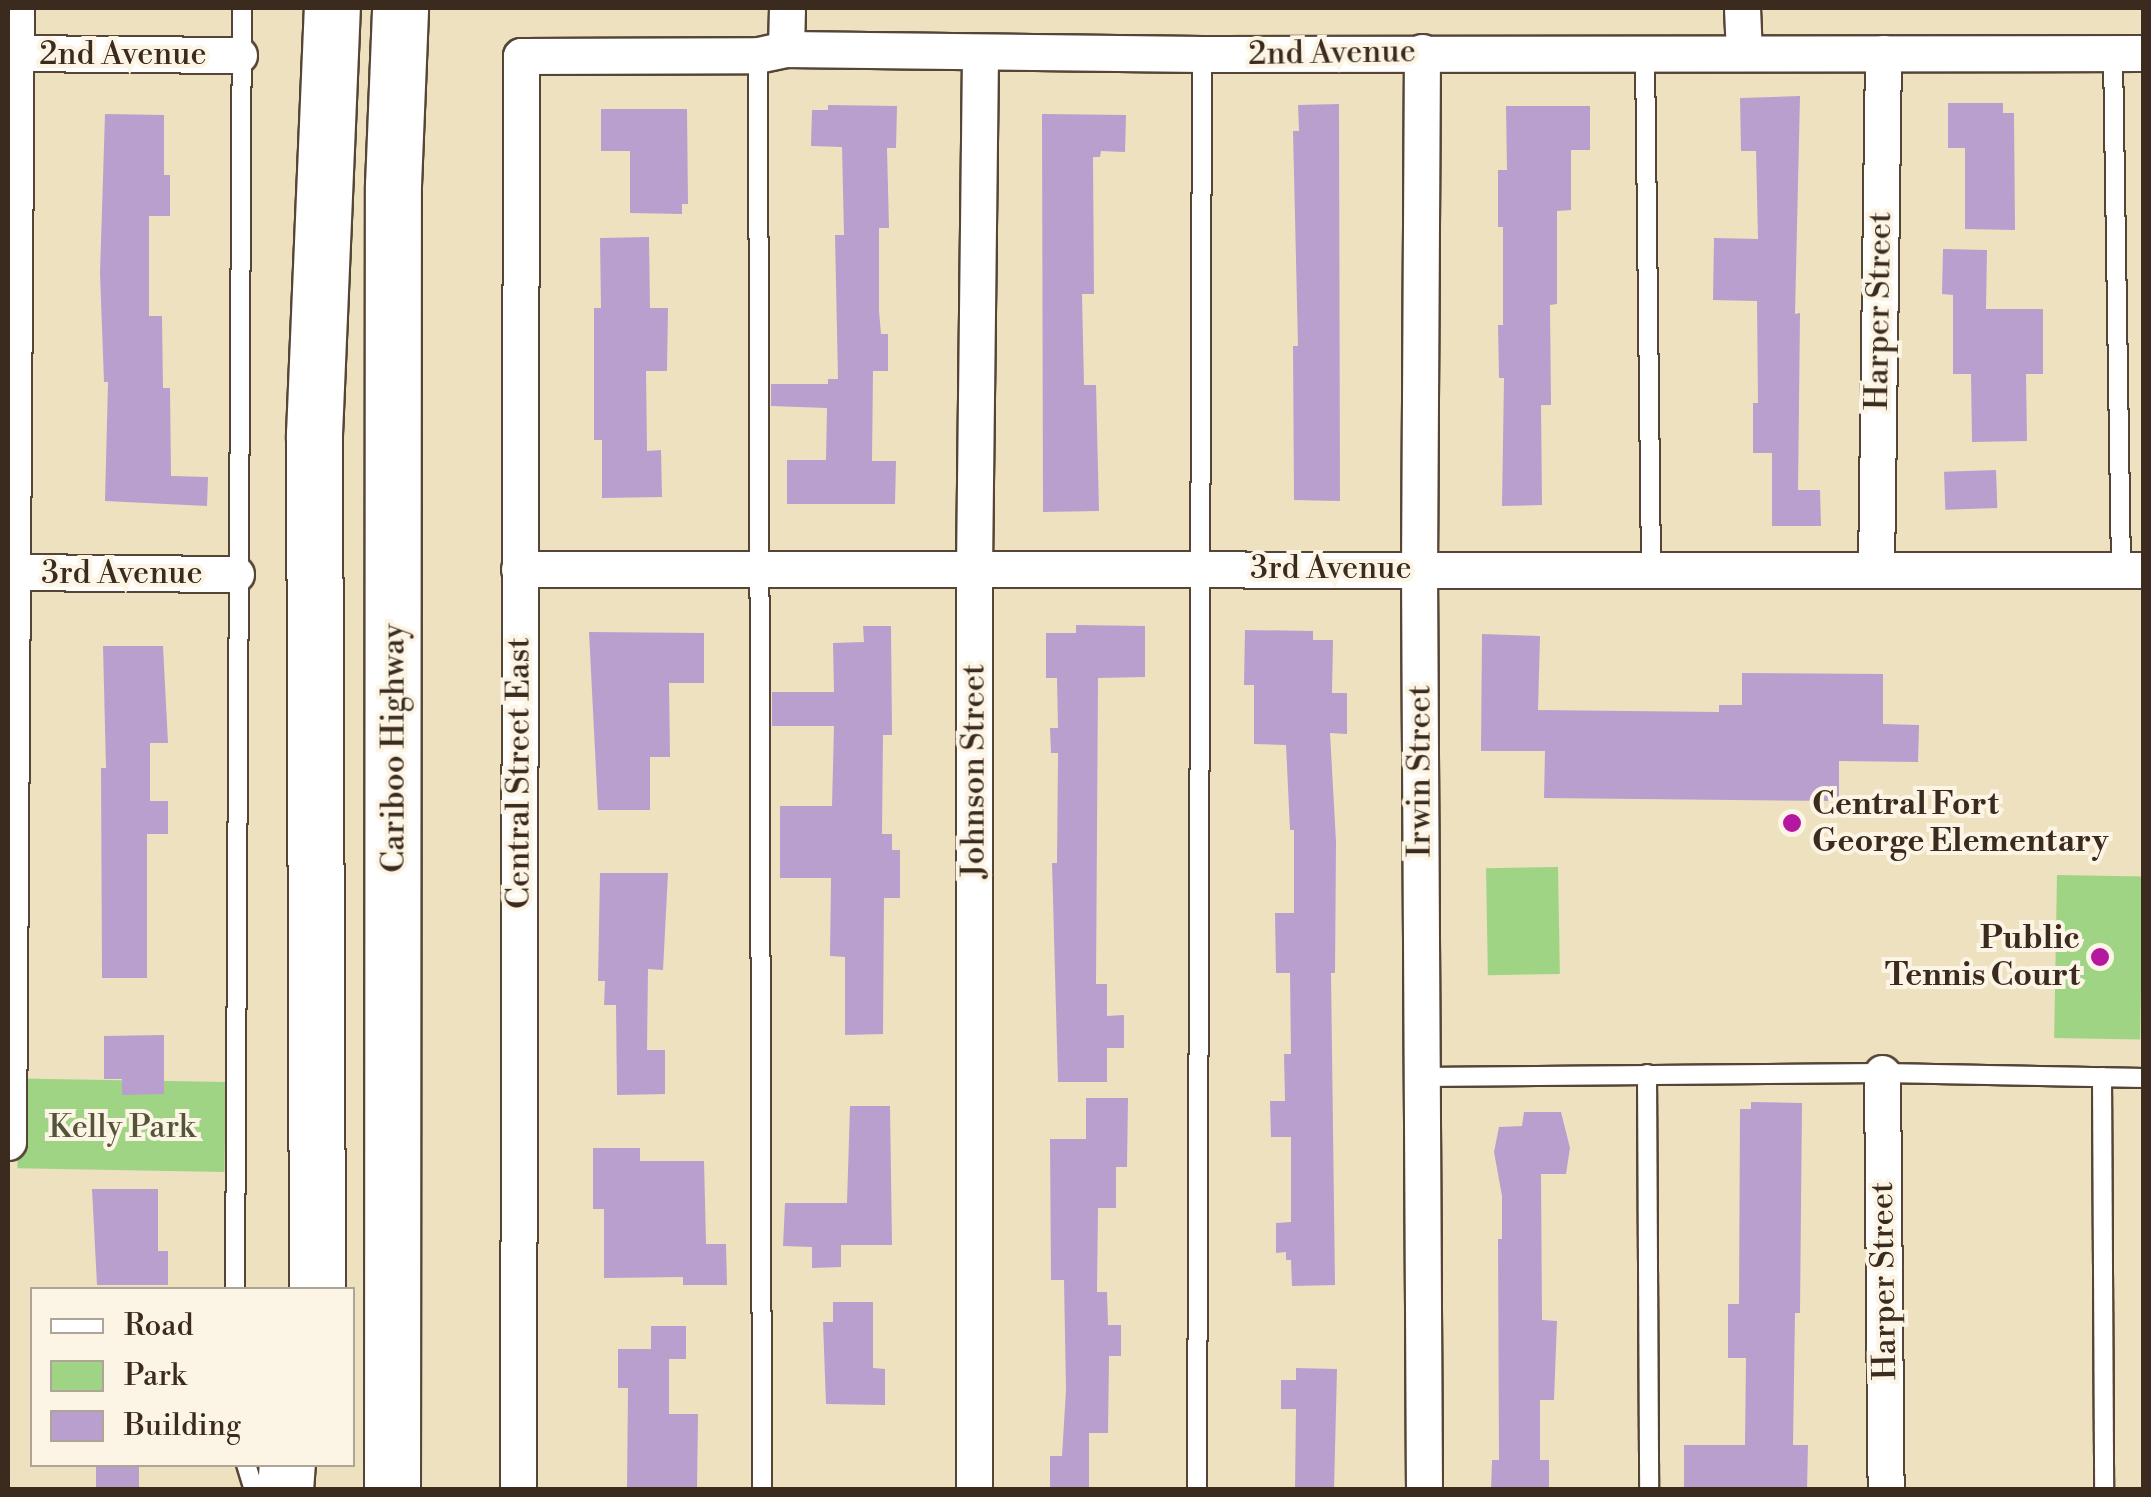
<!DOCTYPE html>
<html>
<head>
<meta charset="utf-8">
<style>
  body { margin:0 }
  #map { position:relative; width:2151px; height:1497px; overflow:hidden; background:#ede1c0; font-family:"Libre Bodoni",serif }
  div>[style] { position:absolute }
  .green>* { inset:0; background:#9fd484; transform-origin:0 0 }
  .building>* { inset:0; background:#b99fcd; transform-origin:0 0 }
  .roads { filter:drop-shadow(2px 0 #564536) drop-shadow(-2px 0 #564536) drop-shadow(0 2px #564536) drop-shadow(0 -2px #564536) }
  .service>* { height:18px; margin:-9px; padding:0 9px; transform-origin:9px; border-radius:9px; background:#fff }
  .minor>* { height:35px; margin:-17.5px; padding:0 17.5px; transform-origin:17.5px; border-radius:17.5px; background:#fff }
  .trunk>* { height:55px; margin:-27.5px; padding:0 27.5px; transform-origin:27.5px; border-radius:27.5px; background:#fff }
  .dots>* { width:28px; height:28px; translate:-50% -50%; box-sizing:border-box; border:5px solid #fcf5e5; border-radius:50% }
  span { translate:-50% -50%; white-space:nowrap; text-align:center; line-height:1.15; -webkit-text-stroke:8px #fcf5e5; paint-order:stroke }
  .street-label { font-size:32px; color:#3b2a1e }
  .poi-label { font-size:32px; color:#3b2a1e; font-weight:700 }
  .left { translate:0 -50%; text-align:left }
  .right { translate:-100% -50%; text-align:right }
  .park-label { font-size:32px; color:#545438 }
  .frame { position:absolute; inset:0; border:10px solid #3b2a1e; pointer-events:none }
  .legend { position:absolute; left:30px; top:1287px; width:325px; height:180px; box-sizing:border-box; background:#fcf5e5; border:2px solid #afa495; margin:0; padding:12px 18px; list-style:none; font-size:30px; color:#3b2a1e }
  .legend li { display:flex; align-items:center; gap:20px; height:50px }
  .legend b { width:50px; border:2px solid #afa495 }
</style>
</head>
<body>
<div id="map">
  <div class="green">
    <div style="left:1558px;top:867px;width:107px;height:72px;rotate:89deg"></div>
    <div style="left:2057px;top:875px;width:86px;height:163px;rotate:1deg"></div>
    <div style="left:226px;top:1082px;width:90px;height:207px;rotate:91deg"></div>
  </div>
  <div class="building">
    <div style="clip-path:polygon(1800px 96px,1795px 314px,1800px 313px,1798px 490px,1820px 490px,1821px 526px,1772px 526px,1772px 453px,1753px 453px,1753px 403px,1758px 403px,1757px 301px,1713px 300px,1714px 238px,1758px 239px,1756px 151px,1741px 151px,1740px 98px)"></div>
    <div style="clip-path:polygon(1948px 103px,2003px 103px,2003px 113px,2014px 113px,2015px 230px,1965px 229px,1965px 148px,1948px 148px)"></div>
    <div style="clip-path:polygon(1339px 104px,1340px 501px,1294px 500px,1293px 346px,1298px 346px,1293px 131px,1299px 131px,1298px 105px)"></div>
    <div style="clip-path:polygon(828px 105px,897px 106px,896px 148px,887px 148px,889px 228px,879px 228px,879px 311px,881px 334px,888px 334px,888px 371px,873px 371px,872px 461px,896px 461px,895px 504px,787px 504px,787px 460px,826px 460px,827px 408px,771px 406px,771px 384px,828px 384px,828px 379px,838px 379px,835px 235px,844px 235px,842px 147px,811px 146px,812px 110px,828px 110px)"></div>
    <div style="clip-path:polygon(1506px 106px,1590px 106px,1590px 150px,1571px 150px,1571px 210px,1557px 211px,1557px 304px,1550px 305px,1551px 405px,1541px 405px,1542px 505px,1502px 506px,1504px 378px,1499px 378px,1498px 325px,1503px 325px,1503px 227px,1498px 227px,1498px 170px,1507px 170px)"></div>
    <div style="clip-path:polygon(601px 109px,687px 109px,688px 204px,682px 204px,682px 214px,630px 213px,630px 151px,601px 151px)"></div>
    <div style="clip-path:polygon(105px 114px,164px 115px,164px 175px,170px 175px,170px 216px,149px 216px,149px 316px,162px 316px,163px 388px,170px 388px,171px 476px,208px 477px,207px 506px,105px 501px,108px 382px,104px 382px,100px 273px)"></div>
    <div style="clip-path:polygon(1042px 114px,1126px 115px,1125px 152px,1101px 151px,1100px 157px,1093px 157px,1094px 294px,1082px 294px,1084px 385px,1096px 385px,1099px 511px,1043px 512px)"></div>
    <div style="clip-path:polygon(649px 237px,650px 308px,668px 308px,667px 371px,646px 371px,647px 451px,661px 450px,662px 497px,602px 498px,602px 440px,594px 440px,594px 308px,601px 308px,600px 238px)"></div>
    <div style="clip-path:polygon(1943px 249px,1987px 250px,1986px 309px,2043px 309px,2043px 374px,2026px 374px,2027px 441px,1972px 442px,1971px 374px,1953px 374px,1953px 295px,1942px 294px)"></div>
    <div style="left:1996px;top:470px;width:38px;height:52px;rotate:88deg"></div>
    <div style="clip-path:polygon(1076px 625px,1145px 626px,1145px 677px,1098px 678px,1096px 984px,1107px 984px,1107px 1016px,1124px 1015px,1124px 1048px,1107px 1048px,1107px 1082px,1058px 1082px,1052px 863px,1057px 863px,1058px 753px,1051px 753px,1050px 728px,1058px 728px,1057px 678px,1046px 678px,1046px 633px,1076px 633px)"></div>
    <div style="clip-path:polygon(863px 626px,891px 626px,892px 735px,883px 735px,882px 834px,892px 834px,892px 850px,900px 850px,900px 898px,884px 898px,883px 1034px,845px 1035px,845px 957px,830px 956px,831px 878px,780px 878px,780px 806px,832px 806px,834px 726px,772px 726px,772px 692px,834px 692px,833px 643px,864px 642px)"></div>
    <div style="clip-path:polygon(1245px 630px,1313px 631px,1313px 640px,1333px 640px,1332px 693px,1347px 693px,1347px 734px,1330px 733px,1336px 842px,1335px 973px,1331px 973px,1335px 1285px,1292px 1286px,1291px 1260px,1286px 1260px,1286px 1252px,1276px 1253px,1276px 1223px,1291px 1222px,1291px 1137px,1271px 1137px,1270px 1101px,1285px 1101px,1284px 1054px,1291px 1054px,1290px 973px,1276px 973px,1275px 913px,1294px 913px,1294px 830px,1290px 830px,1286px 745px,1254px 744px,1254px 685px,1244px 685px)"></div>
    <div style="clip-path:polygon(589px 632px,704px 633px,704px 683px,669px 683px,670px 757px,650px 757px,650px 810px,598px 810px)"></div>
    <div style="clip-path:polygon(1482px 634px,1540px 636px,1538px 710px,1719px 712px,1719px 705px,1742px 705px,1742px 673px,1883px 674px,1883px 724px,1919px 725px,1918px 762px,1839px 761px,1839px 801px,1544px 798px,1545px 751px,1481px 751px)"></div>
    <div style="clip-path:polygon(103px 646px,163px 646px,168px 743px,150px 743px,150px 801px,168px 801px,168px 834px,147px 834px,147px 978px,102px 978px,101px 768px,106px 768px)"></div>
    <div style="clip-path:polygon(600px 873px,668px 873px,663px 970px,648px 969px,647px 1050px,665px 1050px,665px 1094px,617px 1095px,616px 1005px,604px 1005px,605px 981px,598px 981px)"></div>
    <div style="clip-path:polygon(164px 1035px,164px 1094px,122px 1095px,122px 1079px,104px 1079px,104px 1036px)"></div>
    <div style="clip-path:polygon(1086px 1098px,1128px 1098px,1127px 1167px,1116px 1167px,1116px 1208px,1098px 1208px,1097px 1292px,1107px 1292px,1108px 1325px,1121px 1325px,1121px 1356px,1109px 1356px,1108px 1433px,1089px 1433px,1089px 1490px,1050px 1490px,1050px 1456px,1062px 1456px,1066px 1390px,1064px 1280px,1051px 1280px,1050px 1139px,1086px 1139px)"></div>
    <div style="clip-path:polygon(1751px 1102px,1802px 1103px,1800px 1313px,1795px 1313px,1793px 1445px,1808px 1445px,1807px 1490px,1684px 1490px,1684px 1445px,1745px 1445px,1746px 1358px,1728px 1358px,1728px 1304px,1739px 1304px,1740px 1109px,1751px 1109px)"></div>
    <div style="clip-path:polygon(850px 1106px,890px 1106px,892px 1245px,841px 1245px,841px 1267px,812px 1268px,812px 1247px,783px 1246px,785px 1203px,847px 1203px)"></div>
    <div style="clip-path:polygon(1524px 1112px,1561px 1112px,1570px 1148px,1566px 1174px,1541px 1174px,1542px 1320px,1557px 1321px,1554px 1400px,1540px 1400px,1540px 1460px,1549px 1460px,1549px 1490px,1491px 1490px,1492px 1460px,1499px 1460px,1498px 1239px,1502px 1239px,1502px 1196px,1494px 1152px,1499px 1127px,1522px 1126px)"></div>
    <div style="clip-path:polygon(593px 1148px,640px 1148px,640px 1161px,704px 1161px,706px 1244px,726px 1244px,727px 1285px,683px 1285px,683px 1277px,604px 1278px,604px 1209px,593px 1209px)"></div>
    <div style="clip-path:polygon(92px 1189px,158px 1189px,158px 1251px,168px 1251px,168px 1285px,97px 1285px)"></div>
    <div style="clip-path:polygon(833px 1302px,873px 1302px,873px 1368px,885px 1369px,885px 1405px,826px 1404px,823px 1322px,833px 1322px)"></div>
    <div style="clip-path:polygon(651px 1326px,686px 1326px,686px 1359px,669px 1359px,669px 1414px,698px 1414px,697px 1490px,627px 1490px,628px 1388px,618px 1388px,618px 1349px,651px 1349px)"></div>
    <div style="clip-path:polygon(1296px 1368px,1337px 1369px,1334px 1490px,1295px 1490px,1296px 1409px,1281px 1409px,1281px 1380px,1296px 1380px)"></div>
    <div style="left:96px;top:1464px;width:43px;height:26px"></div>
  </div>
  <div class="roads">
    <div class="service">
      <div style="left:1645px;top:54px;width:515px;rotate:89.33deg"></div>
      <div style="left:2113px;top:54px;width:516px;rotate:89.11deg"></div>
      <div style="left:758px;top:55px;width:1435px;rotate:89.84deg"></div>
      <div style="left:1647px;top:1074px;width:416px;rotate:89.7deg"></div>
      <div style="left:1422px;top:1077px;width:460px;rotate:-0.5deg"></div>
      <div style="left:1882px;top:1073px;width:262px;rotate:1.1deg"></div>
      <div style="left:2102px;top:1077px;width:413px;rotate:89.7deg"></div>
      <div style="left:235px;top:1290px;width:1282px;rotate:-89.69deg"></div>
      <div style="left:246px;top:1464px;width:27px;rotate:73deg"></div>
      <div style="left:1197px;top:1490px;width:1436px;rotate:-89.8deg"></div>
    </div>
    <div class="minor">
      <div style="left:1742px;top:8px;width:45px;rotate:87.5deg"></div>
      <div style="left:786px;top:49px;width:41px;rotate:-88.6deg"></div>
      <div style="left:1422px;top:52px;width:516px;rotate:90.33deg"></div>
      <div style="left:1419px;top:568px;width:922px;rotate:89.69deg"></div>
      <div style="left:8px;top:53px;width:231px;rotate:0.5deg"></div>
      <div style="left:519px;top:569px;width:1625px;rotate:0.04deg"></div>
      <div style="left:1876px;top:569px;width:516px;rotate:-89.22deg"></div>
      <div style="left:8px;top:572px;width:228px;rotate:0.5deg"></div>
      <div style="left:1882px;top:1073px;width:417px;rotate:89.5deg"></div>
      <div style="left:8px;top:1142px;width:1134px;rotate:-89.6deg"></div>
      <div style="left:518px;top:1490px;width:1434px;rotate:-89.88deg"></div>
      <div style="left:521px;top:56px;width:237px;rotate:-0.2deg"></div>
      <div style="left:758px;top:55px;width:29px;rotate:-12deg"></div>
      <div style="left:786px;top:49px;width:416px;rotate:0.7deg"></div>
      <div style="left:1202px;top:54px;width:942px;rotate:-0.06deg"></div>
      <div style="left:974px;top:1490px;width:921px;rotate:-90deg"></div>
      <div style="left:974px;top:569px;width:516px;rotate:-89.33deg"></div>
    </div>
    <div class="trunk">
      <div style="left:317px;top:1290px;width:856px;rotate:-90.2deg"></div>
      <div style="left:314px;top:434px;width:426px;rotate:-87.6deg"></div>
      <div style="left:285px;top:1490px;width:26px;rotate:-86deg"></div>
      <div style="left:392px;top:1490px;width:1305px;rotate:-89.96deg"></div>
      <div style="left:393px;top:185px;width:177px;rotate:-87.7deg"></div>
    </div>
  </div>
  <div class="dots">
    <div style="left:1792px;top:823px;background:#b5179e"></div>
    <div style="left:2100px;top:957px;background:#b5179e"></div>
  </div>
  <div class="street-label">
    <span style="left:1332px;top:53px;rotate:-1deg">2nd Avenue</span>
    <span style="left:123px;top:54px">2nd Avenue</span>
    <span style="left:1879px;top:311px;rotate:-89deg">Harper Street</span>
    <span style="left:1331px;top:568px">3rd Avenue</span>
    <span style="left:122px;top:573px">3rd Avenue</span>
    <span style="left:394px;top:748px;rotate:-90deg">Cariboo Highway</span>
    <span style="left:974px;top:771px;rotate:-90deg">Johnson Street</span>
    <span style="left:1420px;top:771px;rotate:-90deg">Irwin Street</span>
    <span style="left:519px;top:773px;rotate:-90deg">Central Street East</span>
    <span style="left:1884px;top:1281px;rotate:-91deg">Harper Street</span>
  </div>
  <div class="poi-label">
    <span class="left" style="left:1812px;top:823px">Central Fort<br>George Elementary</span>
    <span class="right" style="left:2080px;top:957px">Public<br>Tennis Court</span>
  </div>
  <div class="park-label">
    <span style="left:122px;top:1127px">Kelly Park</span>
  </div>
  <div class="frame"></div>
  <ul class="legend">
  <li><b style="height:12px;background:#fff"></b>Road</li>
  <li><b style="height:28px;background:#9fd484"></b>Park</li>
  <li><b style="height:28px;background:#b99fcd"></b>Building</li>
  </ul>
</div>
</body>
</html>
